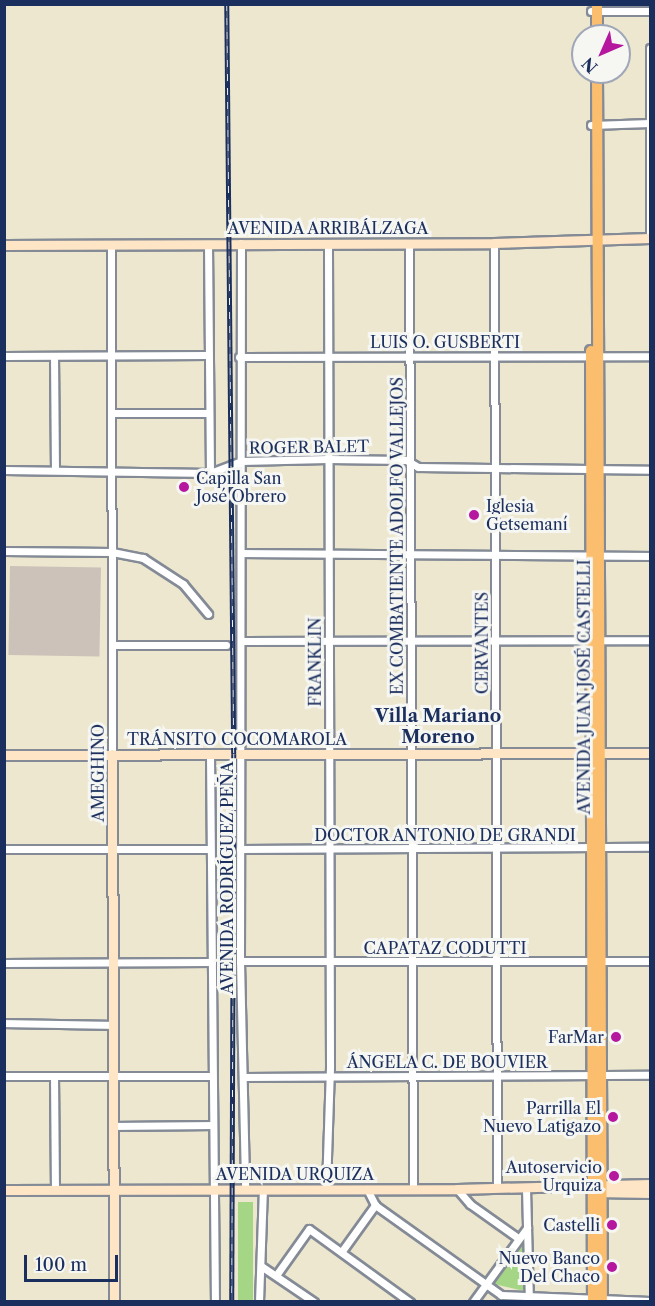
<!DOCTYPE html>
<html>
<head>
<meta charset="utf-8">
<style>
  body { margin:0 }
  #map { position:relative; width:655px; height:1306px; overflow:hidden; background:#ece7ce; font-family:"Libre Caslon Text",serif }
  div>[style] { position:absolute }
  .industrial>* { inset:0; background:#ccc2b9; transform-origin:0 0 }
  .green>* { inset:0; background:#a4d685; transform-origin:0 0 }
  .roads { filter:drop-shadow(2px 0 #848b96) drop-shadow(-2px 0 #848b96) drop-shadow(0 2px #848b96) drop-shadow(0 -2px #848b96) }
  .street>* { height:7px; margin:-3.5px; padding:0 3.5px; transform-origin:3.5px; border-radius:3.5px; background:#fff }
  .secondary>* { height:9px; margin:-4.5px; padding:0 4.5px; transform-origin:4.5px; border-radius:4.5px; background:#fde5c5 }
  .primary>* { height:10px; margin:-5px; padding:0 5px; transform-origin:5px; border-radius:5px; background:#fbbe6e }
  .rail>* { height:4.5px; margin-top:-2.25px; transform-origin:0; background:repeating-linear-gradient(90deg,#f6f6f2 0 7px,#1b2f5e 0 14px); box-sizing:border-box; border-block:2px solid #1b2f5e }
  .dots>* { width:16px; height:16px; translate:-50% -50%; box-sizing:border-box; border:3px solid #f6f6f2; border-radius:50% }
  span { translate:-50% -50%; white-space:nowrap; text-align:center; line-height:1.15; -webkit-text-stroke:6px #f6f6f2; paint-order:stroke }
  .street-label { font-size:16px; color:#1b2f5e }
  .poi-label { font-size:16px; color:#1b2f5e }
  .left { translate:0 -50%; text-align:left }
  .right { translate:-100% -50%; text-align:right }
  .neighbourhood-label { font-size:18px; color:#1b2f5e; font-weight:700 }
  .frame { position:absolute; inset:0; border:6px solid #1b2f5e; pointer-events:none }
  .north { position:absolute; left:571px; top:24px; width:60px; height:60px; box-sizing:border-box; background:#f6f6f2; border:2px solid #9ea6b7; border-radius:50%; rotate:225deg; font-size:16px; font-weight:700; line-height:24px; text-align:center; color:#1b2f5e }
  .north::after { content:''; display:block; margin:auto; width:21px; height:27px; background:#b5179e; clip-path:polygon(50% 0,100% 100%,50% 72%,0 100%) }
  .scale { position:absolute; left:24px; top:1255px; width:94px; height:27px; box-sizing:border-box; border:3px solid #1b2f5e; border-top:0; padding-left:8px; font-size:18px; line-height:21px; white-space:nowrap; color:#1b2f5e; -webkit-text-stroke:4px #f6f6f2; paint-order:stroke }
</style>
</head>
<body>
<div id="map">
  <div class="industrial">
    <div style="left:10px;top:566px;width:91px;height:89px;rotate:1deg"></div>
  </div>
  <div class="green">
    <div style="left:238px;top:1202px;width:15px;height:99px"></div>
    <div style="clip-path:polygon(524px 1244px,524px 1291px,494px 1284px)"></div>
  </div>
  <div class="roads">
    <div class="street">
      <div style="left:591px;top:11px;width:59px"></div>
      <div style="left:591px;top:125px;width:59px;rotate:-1.9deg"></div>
      <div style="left:650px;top:238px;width:190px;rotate:-90deg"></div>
      <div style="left:241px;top:243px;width:718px;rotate:90.08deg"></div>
      <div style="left:240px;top:961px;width:228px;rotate:88.7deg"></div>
      <div style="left:409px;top:243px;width:946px;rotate:89.76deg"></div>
      <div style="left:494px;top:243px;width:945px;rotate:89.82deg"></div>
      <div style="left:111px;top:244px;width:510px;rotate:89.89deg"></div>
      <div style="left:208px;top:244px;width:229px;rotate:89.5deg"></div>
      <div style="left:4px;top:356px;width:204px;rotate:-0.3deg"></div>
      <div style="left:54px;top:356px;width:114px;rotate:89.5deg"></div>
      <div style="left:239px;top:357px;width:411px;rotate:-0.1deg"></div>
      <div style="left:111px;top:413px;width:96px"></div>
      <div style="left:4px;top:470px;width:206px;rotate:0.8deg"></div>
      <div style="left:210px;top:473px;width:33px;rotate:-21deg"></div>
      <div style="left:241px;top:461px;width:87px;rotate:-1.3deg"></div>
      <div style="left:328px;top:459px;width:78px;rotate:0.7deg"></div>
      <div style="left:406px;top:460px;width:14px;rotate:30deg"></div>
      <div style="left:418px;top:467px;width:232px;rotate:0.7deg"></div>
      <div style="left:4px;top:551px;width:108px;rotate:0.5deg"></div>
      <div style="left:112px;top:552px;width:32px;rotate:11deg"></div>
      <div style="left:143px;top:558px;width:48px;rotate:33deg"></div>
      <div style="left:183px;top:584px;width:39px;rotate:50deg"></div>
      <div style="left:241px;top:553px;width:409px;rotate:0.4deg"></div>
      <div style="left:242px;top:641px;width:408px;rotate:-0.1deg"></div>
      <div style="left:112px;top:645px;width:114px"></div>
      <div style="left:210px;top:754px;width:548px;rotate:89.48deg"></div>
      <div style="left:4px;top:849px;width:206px"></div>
      <div style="left:240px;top:849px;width:410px;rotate:-0.3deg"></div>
      <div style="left:240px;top:961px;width:410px"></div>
      <div style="left:4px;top:963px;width:208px;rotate:-0.3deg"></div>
      <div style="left:4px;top:1023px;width:110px;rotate:1deg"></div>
      <div style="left:4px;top:1076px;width:208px"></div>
      <div style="left:54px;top:1076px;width:114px;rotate:89.5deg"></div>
      <div style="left:243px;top:1077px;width:407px;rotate:-0.3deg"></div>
      <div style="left:114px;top:1126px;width:99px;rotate:-0.6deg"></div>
      <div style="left:326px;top:1188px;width:121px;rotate:-88.1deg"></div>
      <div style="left:330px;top:1067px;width:824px;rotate:-90.14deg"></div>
      <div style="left:526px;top:1188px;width:111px;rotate:88.5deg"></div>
      <div style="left:367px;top:1189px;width:18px;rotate:63deg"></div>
      <div style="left:375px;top:1205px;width:155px;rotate:35.5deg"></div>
      <div style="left:501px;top:1295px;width:149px;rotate:2.3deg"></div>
      <div style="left:457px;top:1189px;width:20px;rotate:49deg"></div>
      <div style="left:470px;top:1204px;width:59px;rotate:35.3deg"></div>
      <div style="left:342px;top:1251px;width:57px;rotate:-54.3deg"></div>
      <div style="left:261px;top:1266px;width:64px;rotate:34.2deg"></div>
      <div style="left:277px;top:1274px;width:55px;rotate:-54.6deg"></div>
      <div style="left:309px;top:1229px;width:125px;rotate:35.9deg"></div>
      <div style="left:259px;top:1302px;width:113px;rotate:-88deg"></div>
      <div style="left:473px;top:1302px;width:92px;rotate:-53.9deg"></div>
    </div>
    <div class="secondary">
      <div style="left:4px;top:245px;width:490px;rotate:-0.2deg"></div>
      <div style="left:494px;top:243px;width:156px;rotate:-1.8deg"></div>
      <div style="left:112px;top:754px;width:548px;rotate:89.79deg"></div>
      <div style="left:4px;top:755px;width:646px;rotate:-0.18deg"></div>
      <div style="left:4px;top:1190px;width:453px;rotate:-0.1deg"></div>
      <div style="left:457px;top:1189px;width:193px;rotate:-1.5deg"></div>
      <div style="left:595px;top:1192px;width:55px;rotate:1deg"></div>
    </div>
    <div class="primary">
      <div style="left:597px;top:4px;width:32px;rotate:90deg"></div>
      <div style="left:597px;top:72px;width:1230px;rotate:89.77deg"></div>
      <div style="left:591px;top:351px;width:951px;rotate:89.88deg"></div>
    </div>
  </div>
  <div class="rail">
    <div style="left:227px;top:4px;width:750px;rotate:89.47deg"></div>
    <div style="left:234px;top:754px;width:548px;rotate:90.21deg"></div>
  </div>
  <div class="dots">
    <div style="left:184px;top:487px;background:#b5179e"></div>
    <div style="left:474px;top:515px;background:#b5179e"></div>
    <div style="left:616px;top:1037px;background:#b5179e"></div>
    <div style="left:613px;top:1117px;background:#b5179e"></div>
    <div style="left:614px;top:1176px;background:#b5179e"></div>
    <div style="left:612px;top:1225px;background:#b5179e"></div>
    <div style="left:612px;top:1267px;background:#b5179e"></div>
  </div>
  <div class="street-label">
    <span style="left:328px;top:228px">AVENIDA ARRIBÁLZAGA</span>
    <span style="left:445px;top:342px">LUIS O. GUSBERTI</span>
    <span style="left:309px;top:447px;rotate:-1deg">ROGER BALET</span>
    <span style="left:397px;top:536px;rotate:-90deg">EX COMBATIENTE ADOLFO VALLEJOS</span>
    <span style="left:482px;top:643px;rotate:-90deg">CERVANTES</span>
    <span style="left:315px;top:662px;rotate:-90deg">FRANKLIN</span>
    <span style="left:584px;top:687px;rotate:-90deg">AVENIDA JUAN JOSÉ CASTELLI</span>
    <span style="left:237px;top:739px">TRÁNSITO COCOMAROLA</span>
    <span style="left:98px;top:773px;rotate:-90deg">AMEGHINO</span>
    <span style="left:445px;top:835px">DOCTOR ANTONIO DE GRANDI</span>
    <span style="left:227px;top:878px;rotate:-90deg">AVENIDA RODRÍGUEZ PEÑA</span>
    <span style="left:445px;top:948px">CAPATAZ CODUTTI</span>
    <span style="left:447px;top:1062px">ÁNGELA C. DE BOUVIER</span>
    <span style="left:295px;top:1174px">AVENIDA URQUIZA</span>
  </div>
  <div class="poi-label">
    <span class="left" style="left:196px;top:487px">Capilla San<br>José Obrero</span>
    <span class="left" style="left:486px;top:515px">Iglesia<br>Getsemaní</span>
    <span class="right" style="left:604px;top:1037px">FarMar</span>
    <span class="right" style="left:601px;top:1117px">Parrilla El<br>Nuevo Latigazo</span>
    <span class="right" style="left:602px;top:1176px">Autoservicio<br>Urquiza</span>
    <span class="right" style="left:600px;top:1225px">Castelli</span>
    <span class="right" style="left:600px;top:1267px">Nuevo Banco<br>Del Chaco</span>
  </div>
  <div class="neighbourhood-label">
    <span style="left:438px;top:727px">Villa Mariano<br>Moreno</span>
  </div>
  <div class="frame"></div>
  <div class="north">N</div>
  <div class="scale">100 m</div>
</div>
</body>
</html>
